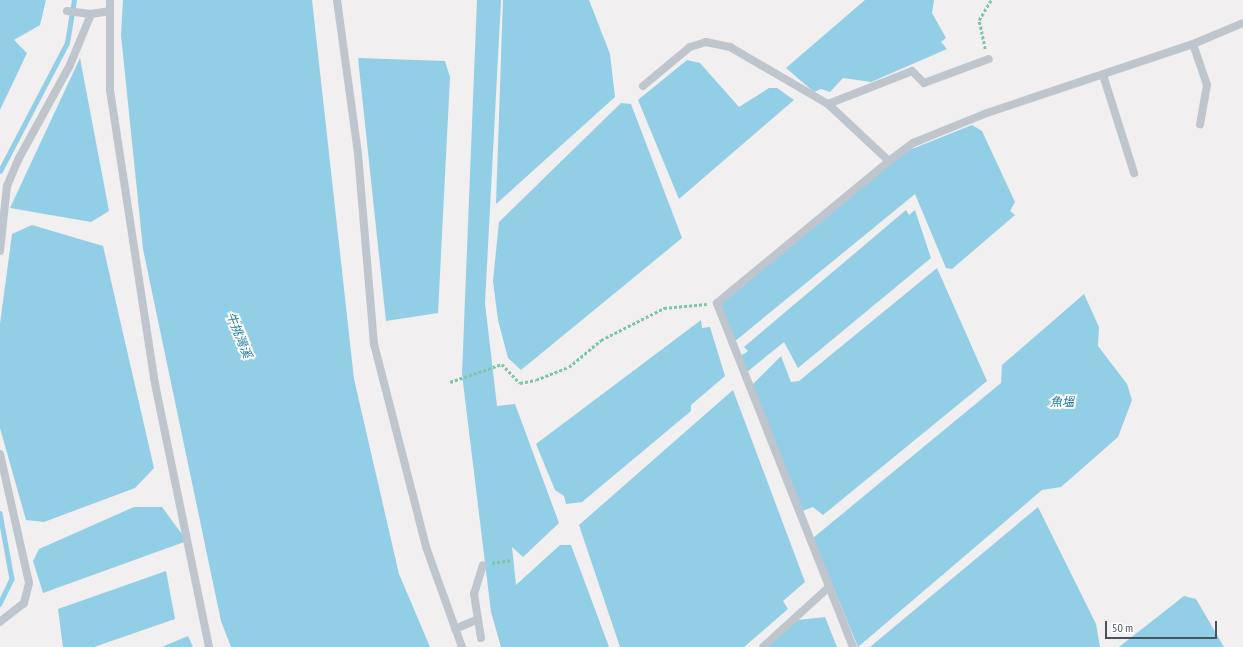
<!DOCTYPE html>
<html>
<head>
<meta charset="utf-8">
<style>
  body { margin:0 }
  #map { position:relative; width:1243px; height:647px; overflow:hidden; background:#f1efef; font-family:"PT Sans Narrow","Noto Sans TC",sans-serif }
  div>[style] { position:absolute }
  .water>* { inset:0; background:#92cee5 }
  .stream>* { height:4.5px; margin:-2.25px; padding:0 2.25px; transform-origin:2.25px; border-radius:2.25px; background:#92cee5 }
  .path>* { height:2.5px; margin-top:-1.25px; transform-origin:0; background:repeating-linear-gradient(90deg,#7cc7a7 0 3px,transparent 0 5px) }
  .service>* { height:8px; margin:-4px; padding:0 4px; transform-origin:4px; border-radius:4px; background:#bfc5cd }
  span { translate:-50% -50%; white-space:nowrap; text-align:center; line-height:1.15; -webkit-text-stroke:4px #fff; paint-order:stroke }
  .water-label { font-size:12px; color:#18799e; font-style:italic }
  .scale { position:absolute; left:1105px; top:621px; width:112px; height:18px; box-sizing:border-box; border:2px solid #49515b; border-top:0; padding-left:5px; font-size:12px; line-height:14px; white-space:nowrap; color:#49515b; -webkit-text-stroke:3px #fff; paint-order:stroke }
</style>
</head>
<body>
<div id="map">
  <div class="water">
    <div style="clip-path:polygon(0 0,46px 0,40px 25px,14px 40px,27px 53px,0 110px)"></div>
    <div style="clip-path:polygon(123px 0,312px 0,354px 379px,399px 574px,430px 647px,231px 647px,221px 621px,143px 249px,121px 35px)"></div>
    <div style="clip-path:polygon(477px 0,501px 0,485px 303px,497px 406px,515px 404px,559px 523px,523px 557px,512px 547px,516px 585px,560px 545px,571px 545px,609px 647px,501px 647px,491px 612px,462px 374px)"></div>
    <div style="clip-path:polygon(503px 0,589px 0,610px 54px,615px 97px,496px 204px)"></div>
    <div style="clip-path:polygon(865px 0,934px 0,932px 13px,946px 38px,941px 42px,947px 49px,871px 82px,843px 78px,830px 92px,821px 89px,814px 92px,786px 68px)"></div>
    <div style="clip-path:polygon(80px 58px,109px 211px,91px 222px,10px 208px)"></div>
    <div style="clip-path:polygon(358px 58px,445px 61px,450px 77px,438px 313px,386px 321px)"></div>
    <div style="clip-path:polygon(687px 60px,700px 63px,739px 107px,769px 88px,777px 88px,794px 100px,679px 199px,638px 100px)"></div>
    <div style="clip-path:polygon(621px 103px,631px 104px,682px 238px,521px 370px,508px 358px,498px 320px,493px 281px,499px 222px)"></div>
    <div style="clip-path:polygon(972px 125px,982px 131px,1015px 202px,1010px 211px,1015px 215px,952px 269px,946px 268px,915px 194px,734px 342px,717px 305px,907px 151px)"></div>
    <div style="clip-path:polygon(906px 210px,909px 215px,915px 210px,931px 258px,798px 368px,784px 342px,747px 372px,739px 357px,748px 351px,744px 347px)"></div>
    <div style="clip-path:polygon(32px 225px,103px 246px,154px 468px,135px 488px,44px 522px,26px 520px,0 428px,0 324px,12px 234px)"></div>
    <div style="clip-path:polygon(937px 268px,987px 381px,823px 515px,813px 507px,800px 512px,751px 386px,781px 356px,791px 382px,799px 381px)"></div>
    <div style="clip-path:polygon(1084px 294px,1099px 327px,1098px 346px,1127px 384px,1132px 400px,1118px 437px,1061px 487px,1042px 490px,858px 647px,813px 538px,1001px 383px,1002px 365px)"></div>
    <div style="clip-path:polygon(701px 320px,702px 328px,710px 327px,725px 376px,691px 405px,691px 411px,582px 502px,566px 504px,564px 496px,555px 490px,536px 444px)"></div>
    <div style="clip-path:polygon(733px 390px,805px 582px,783px 601px,788px 609px,744px 647px,620px 647px,579px 525px)"></div>
    <div style="clip-path:polygon(134px 507px,162px 507px,187px 541px,43px 593px,33px 561px,39px 549px)"></div>
    <div style="clip-path:polygon(1038px 507px,1096px 624px,1100px 647px,870px 647px)"></div>
    <div style="clip-path:polygon(166px 571px,175px 619px,94px 647px,63px 647px,58px 609px)"></div>
    <div style="clip-path:polygon(1184px 596px,1196px 599px,1224px 647px,1119px 647px)"></div>
    <div style="clip-path:polygon(825px 617px,837px 647px,762px 647px,798px 620px)"></div>
    <div style="clip-path:polygon(188px 636px,193px 647px,162px 647px)"></div>
  </div>
  <div class="stream">
    <div style="left:0;top:171px;width:144px;rotate:-62.4deg"></div>
    <div style="left:67px;top:43px;width:44px;rotate:-80.8deg"></div>
    <div style="left:0;top:513px;width:67px;rotate:79.7deg"></div>
    <div style="left:12px;top:579px;width:28px;rotate:116deg"></div>
  </div>
  <div class="path">
    <div style="left:985px;top:49px;width:30px;rotate:-102deg"></div>
    <div style="left:979px;top:20px;width:23px;rotate:-59deg"></div>
    <div style="left:450px;top:382px;width:55px;rotate:-19.1deg"></div>
    <div style="left:502px;top:364px;width:26px;rotate:47deg"></div>
    <div style="left:520px;top:383px;width:16px;rotate:-11deg"></div>
    <div style="left:536px;top:380px;width:35px;rotate:-22deg"></div>
    <div style="left:569px;top:367px;width:42px;rotate:-40.2deg"></div>
    <div style="left:601px;top:340px;width:71px;rotate:-26.9deg"></div>
    <div style="left:664px;top:308px;width:43px;rotate:-5.3deg"></div>
    <div style="left:492px;top:563px;width:19px;rotate:-9deg"></div>
  </div>
  <div class="service">
    <div style="left:110px;top:0;width:90px;rotate:90deg"></div>
    <div style="left:110px;top:90px;width:292px;rotate:81.3deg"></div>
    <div style="left:154px;top:379px;width:274px;rotate:78.4deg"></div>
    <div style="left:337px;top:0;width:155px;rotate:82.2deg"></div>
    <div style="left:358px;top:154px;width:191px;rotate:85.2deg"></div>
    <div style="left:374px;top:344px;width:210px;rotate:75.6deg"></div>
    <div style="left:426px;top:547px;width:106px;rotate:70.2deg"></div>
    <div style="left:67px;top:11px;width:24px;rotate:7deg"></div>
    <div style="left:1193px;top:44px;width:43px;rotate:71.1deg"></div>
    <div style="left:1207px;top:85px;width:40px;rotate:100deg"></div>
    <div style="left:1103px;top:75px;width:103px;rotate:72.4deg"></div>
    <div style="left:643px;top:86px;width:61px;rotate:-39.7deg"></div>
    <div style="left:690px;top:47px;width:17px;rotate:-17deg"></div>
    <div style="left:706px;top:42px;width:25px;rotate:12deg"></div>
    <div style="left:730px;top:47px;width:113px;rotate:30.2deg"></div>
    <div style="left:828px;top:104px;width:83px;rotate:43.1deg"></div>
    <div style="left:889px;top:161px;width:30px;rotate:-37deg"></div>
    <div style="left:913px;top:143px;width:80px;rotate:-22.1deg"></div>
    <div style="left:987px;top:113px;width:217px;rotate:-18.5deg"></div>
    <div style="left:1193px;top:44px;width:54px;rotate:-22.8deg"></div>
    <div style="left:828px;top:104px;width:90px;rotate:-21.4deg"></div>
    <div style="left:912px;top:71px;width:17px;rotate:45deg"></div>
    <div style="left:924px;top:83px;width:69px;rotate:-20.3deg"></div>
    <div style="left:0;top:251px;width:65px;rotate:-83.9deg"></div>
    <div style="left:7px;top:186px;width:28px;rotate:-67deg"></div>
    <div style="left:18px;top:160px;width:108px;rotate:-61.3deg"></div>
    <div style="left:70px;top:65px;width:55px;rotate:-67.6deg"></div>
    <div style="left:91px;top:14px;width:18px;rotate:-9deg"></div>
    <div style="left:0;top:454px;width:132px;rotate:77.3deg"></div>
    <div style="left:29px;top:583px;width:21px;rotate:104deg"></div>
    <div style="left:24px;top:603px;width:31px;rotate:142deg"></div>
    <div style="left:455px;top:629px;width:23px;rotate:-23deg"></div>
    <div style="left:481px;top:638px;width:45px;rotate:-99deg"></div>
    <div style="left:474px;top:594px;width:30px;rotate:-73deg"></div>
    <div style="left:763px;top:647px;width:89px;rotate:-42.3deg"></div>
    <div style="left:853px;top:647px;width:370px;rotate:-111.6deg"></div>
    <div style="left:717px;top:303px;width:223px;rotate:-39.5deg"></div>
  </div>
  <div class="water-label">
    <span style="left:239px;top:335px;rotate:68deg">牛挑灣溪</span>
    <span style="left:1062px;top:402px">魚塭</span>
  </div>
  <div class="scale">50 m</div>
</div>
</body>
</html>
